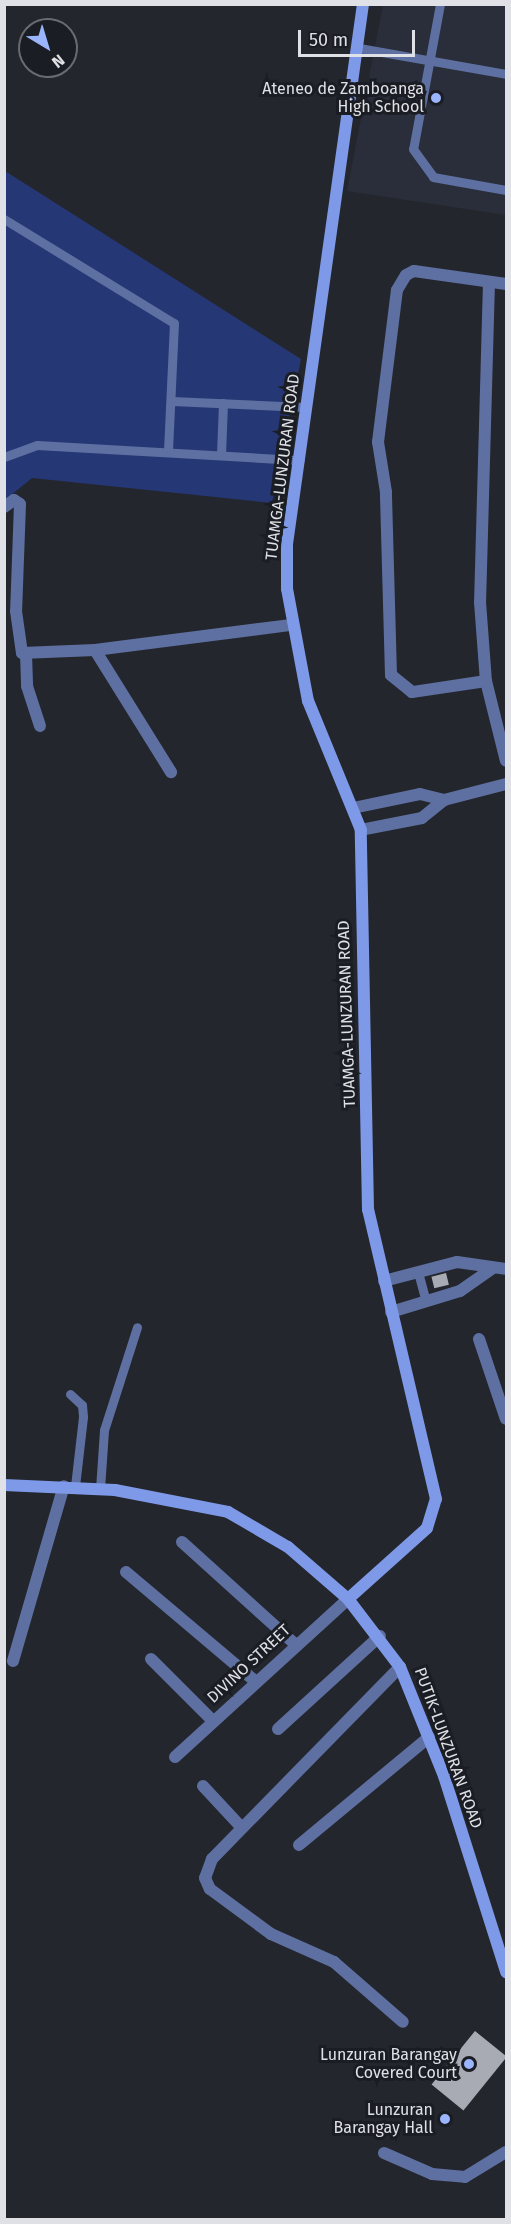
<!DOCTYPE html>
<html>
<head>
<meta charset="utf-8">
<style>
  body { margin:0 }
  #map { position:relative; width:511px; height:2224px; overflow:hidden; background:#24262d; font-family:"Fira Sans",sans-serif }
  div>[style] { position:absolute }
  .built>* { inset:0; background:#292e3a }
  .green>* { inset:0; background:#263775 }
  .building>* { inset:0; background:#a8abb3; transform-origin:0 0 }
  .lane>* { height:9px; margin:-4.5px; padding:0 4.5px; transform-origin:4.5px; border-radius:4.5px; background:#5e70a1 }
  .street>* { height:12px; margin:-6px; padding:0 6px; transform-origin:6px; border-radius:6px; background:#5e70a1 }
  .secondary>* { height:12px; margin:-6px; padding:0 6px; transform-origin:6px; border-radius:6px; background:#7e99e7 }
  .dots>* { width:16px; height:16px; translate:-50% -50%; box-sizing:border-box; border:3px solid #1a1d23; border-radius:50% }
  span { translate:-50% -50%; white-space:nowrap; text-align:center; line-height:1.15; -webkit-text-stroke:6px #1a1d23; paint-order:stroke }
  .poi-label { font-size:16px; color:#e0e1e6 }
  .right { translate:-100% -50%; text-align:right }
  .street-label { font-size:16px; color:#e0e1e6 }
  .frame { position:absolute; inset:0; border:6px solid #e0e1e6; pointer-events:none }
  .north { position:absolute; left:18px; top:18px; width:60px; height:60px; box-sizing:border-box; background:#1a1d23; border:2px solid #696b71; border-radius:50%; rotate:142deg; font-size:16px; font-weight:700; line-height:24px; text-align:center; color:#e0e1e6 }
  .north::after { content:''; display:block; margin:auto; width:21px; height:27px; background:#9bb5fd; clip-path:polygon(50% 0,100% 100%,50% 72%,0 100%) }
  .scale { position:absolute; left:298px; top:30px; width:117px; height:27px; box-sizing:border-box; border:3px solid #e0e1e6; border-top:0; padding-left:8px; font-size:18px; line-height:21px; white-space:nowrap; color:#e0e1e6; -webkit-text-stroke:4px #1a1d23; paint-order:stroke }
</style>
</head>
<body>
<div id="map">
  <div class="built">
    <div style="clip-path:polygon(383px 5px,506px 5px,506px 215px,347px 191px)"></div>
  </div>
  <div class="green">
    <div style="clip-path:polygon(5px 171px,301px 359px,272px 503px,32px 478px,5px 500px)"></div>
  </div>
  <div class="building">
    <div style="left:446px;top:1273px;width:12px;height:15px;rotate:76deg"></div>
    <div style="left:475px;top:2031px;width:41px;height:69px;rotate:39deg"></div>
  </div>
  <div class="lane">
    <div style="left:440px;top:4px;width:147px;rotate:100.5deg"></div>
    <div style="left:413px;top:149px;width:34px;rotate:54deg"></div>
    <div style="left:433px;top:177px;width:74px;rotate:10.1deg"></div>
    <div style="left:359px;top:48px;width:149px;rotate:10deg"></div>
    <div style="left:4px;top:219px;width:199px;rotate:31.5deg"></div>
    <div style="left:174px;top:323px;width:128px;rotate:92.7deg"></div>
    <div style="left:172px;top:401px;width:133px;rotate:2.6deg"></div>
    <div style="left:221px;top:455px;width:52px;rotate:-87.8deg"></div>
    <div style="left:4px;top:457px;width:35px;rotate:-20deg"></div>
    <div style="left:37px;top:445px;width:263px;rotate:3.3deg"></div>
    <div style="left:418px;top:1272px;width:30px;rotate:75deg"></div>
    <div style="left:70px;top:1394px;width:16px;rotate:43deg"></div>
    <div style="left:82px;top:1405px;width:12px;rotate:85deg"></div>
    <div style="left:83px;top:1417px;width:69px;rotate:96.6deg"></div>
    <div style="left:100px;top:1489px;width:59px;rotate:-86.1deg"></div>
    <div style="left:104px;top:1430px;width:108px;rotate:-72.2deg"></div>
  </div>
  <div class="street">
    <div style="left:489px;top:282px;width:320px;rotate:91.6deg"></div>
    <div style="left:480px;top:602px;width:79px;rotate:85.7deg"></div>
    <div style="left:486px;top:681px;width:82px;rotate:76deg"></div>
    <div style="left:4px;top:507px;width:12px;rotate:-35deg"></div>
    <div style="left:14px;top:500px;width:7px;rotate:34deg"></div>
    <div style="left:20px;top:504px;width:107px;rotate:92.1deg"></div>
    <div style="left:16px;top:611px;width:42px;rotate:81.9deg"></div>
    <div style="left:22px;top:653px;width:73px;rotate:-2.4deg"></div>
    <div style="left:95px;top:650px;width:198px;rotate:-7.3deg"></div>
    <div style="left:95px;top:650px;width:144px;rotate:58.1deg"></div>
    <div style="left:26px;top:654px;width:32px;rotate:88deg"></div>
    <div style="left:27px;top:686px;width:42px;rotate:72deg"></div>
    <div style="left:486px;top:681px;width:75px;rotate:171.5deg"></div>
    <div style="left:412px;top:692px;width:27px;rotate:-141deg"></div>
    <div style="left:391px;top:675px;width:183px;rotate:-91.6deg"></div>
    <div style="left:386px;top:492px;width:51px;rotate:-99.1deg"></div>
    <div style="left:378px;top:442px;width:153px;rotate:-82.9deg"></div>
    <div style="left:397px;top:290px;width:17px;rotate:-59deg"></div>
    <div style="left:406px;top:275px;width:9px;rotate:-27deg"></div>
    <div style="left:414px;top:271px;width:93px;rotate:8deg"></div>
    <div style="left:444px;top:800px;width:64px;rotate:-14.5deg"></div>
    <div style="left:353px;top:808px;width:68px;rotate:-11.8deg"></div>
    <div style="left:420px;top:794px;width:25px;rotate:14deg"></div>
    <div style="left:444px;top:800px;width:28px;rotate:141deg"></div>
    <div style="left:422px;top:818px;width:62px;rotate:168.9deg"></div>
    <div style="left:384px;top:1281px;width:75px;rotate:-14.6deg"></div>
    <div style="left:457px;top:1262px;width:49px;rotate:8.1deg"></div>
    <div style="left:391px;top:1312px;width:72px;rotate:-16.9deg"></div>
    <div style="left:460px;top:1291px;width:40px;rotate:-34.9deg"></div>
    <div style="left:479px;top:1339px;width:84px;rotate:71.4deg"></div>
    <div style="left:182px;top:1542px;width:152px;rotate:42.1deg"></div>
    <div style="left:126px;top:1572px;width:169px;rotate:40.2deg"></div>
    <div style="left:151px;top:1659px;width:88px;rotate:45deg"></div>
    <div style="left:13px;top:1661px;width:182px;rotate:-73.8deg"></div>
    <div style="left:400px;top:1667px;width:269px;rotate:134.4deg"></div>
    <div style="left:212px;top:1859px;width:20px;rotate:110deg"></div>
    <div style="left:205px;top:1878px;width:12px;rotate:66deg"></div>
    <div style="left:210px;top:1889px;width:76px;rotate:36.4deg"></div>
    <div style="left:271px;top:1934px;width:69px;rotate:24deg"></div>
    <div style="left:334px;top:1962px;width:91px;rotate:41deg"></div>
    <div style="left:278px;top:1729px;width:138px;rotate:-42.4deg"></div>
    <div style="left:175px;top:1757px;width:234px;rotate:-42.4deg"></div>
    <div style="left:203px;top:1786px;width:57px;rotate:47.1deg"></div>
    <div style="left:299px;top:1845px;width:169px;rotate:-39.7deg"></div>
    <div style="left:384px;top:2153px;width:52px;rotate:23.6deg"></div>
    <div style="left:432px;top:2174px;width:33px;rotate:5deg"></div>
    <div style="left:465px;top:2177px;width:48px;rotate:-31.4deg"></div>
  </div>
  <div class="secondary">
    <div style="left:4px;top:1485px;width:111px;rotate:2.6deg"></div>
    <div style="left:115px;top:1490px;width:115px;rotate:11deg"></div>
    <div style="left:228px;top:1512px;width:69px;rotate:30.3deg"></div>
    <div style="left:288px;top:1547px;width:79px;rotate:40.9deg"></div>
    <div style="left:348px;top:1599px;width:86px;rotate:52.6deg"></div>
    <div style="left:400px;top:1667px;width:118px;rotate:68deg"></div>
    <div style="left:444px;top:1776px;width:206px;rotate:72.4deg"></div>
    <div style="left:348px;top:1599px;width:106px;rotate:-41.9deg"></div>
    <div style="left:427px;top:1528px;width:30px;rotate:-73deg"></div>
    <div style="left:436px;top:1499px;width:297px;rotate:-103.2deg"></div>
    <div style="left:368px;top:1210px;width:380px;rotate:-91.1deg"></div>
    <div style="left:361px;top:830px;width:139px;rotate:-112.3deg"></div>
    <div style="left:308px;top:701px;width:114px;rotate:-100.6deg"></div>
    <div style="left:287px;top:589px;width:45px;rotate:-90deg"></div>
    <div style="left:287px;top:544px;width:545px;rotate:-81.99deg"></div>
  </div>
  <div class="dots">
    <div style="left:436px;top:98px;background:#9bb5fd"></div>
    <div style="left:469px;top:2064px;background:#9bb5fd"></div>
    <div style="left:445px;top:2119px;background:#9bb5fd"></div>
  </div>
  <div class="poi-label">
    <span class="right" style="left:424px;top:98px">Ateneo de Zamboanga<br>High School</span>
    <span class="right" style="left:457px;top:2064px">Lunzuran Barangay<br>Covered Court</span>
    <span class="right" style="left:433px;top:2119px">Lunzuran<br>Barangay Hall</span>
  </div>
  <div class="street-label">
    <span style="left:283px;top:467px;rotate:-83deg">TUAMGA-LUNZURAN ROAD</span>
    <span style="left:347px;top:1014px;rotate:-92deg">TUAMGA-LUNZURAN ROAD</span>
    <span style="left:249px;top:1664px;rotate:-43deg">DIVINO STREET</span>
    <span style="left:448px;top:1748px;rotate:70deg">PUTIK-LUNZURAN ROAD</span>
  </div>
  <div class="frame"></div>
  <div class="north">N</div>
  <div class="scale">50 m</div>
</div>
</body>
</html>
